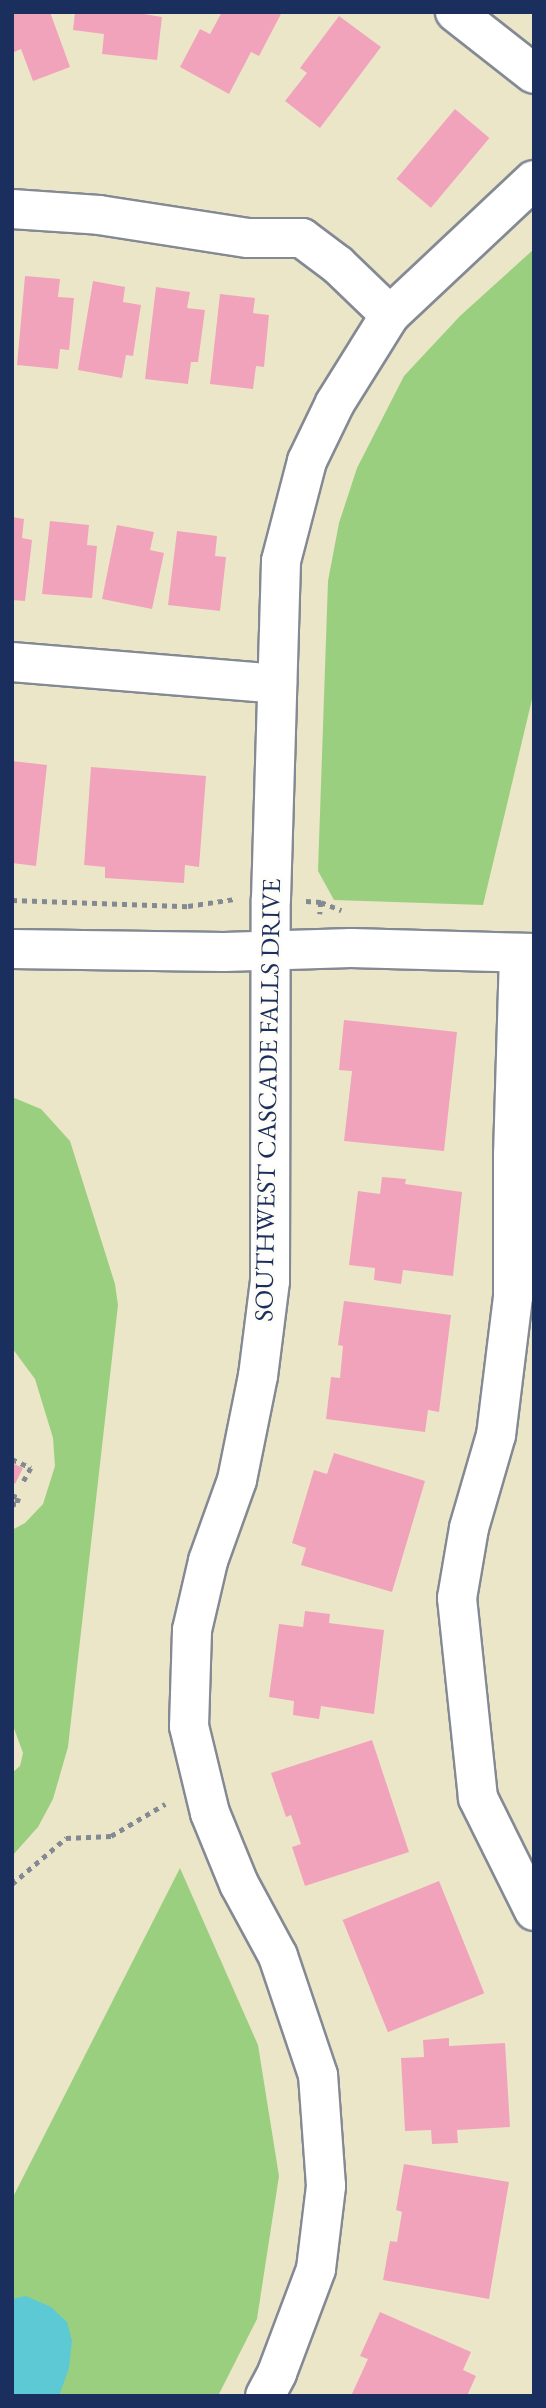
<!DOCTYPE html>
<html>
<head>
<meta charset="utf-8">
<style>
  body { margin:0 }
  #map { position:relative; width:546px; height:2408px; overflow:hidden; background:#ece6c9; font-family:"EB Garamond",serif }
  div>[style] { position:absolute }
  .green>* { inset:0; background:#9bcf80 }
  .water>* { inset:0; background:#5dc9d5 }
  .building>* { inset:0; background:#f1a3bc; transform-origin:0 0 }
  .path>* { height:4.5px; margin-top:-2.25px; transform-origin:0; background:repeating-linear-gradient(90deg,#848a94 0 5px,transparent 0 10px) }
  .roads { filter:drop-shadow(2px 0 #848a94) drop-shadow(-2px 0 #848a94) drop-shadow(0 2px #848a94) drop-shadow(0 -2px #848a94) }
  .minor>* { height:38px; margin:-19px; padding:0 19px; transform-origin:19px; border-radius:19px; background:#fff }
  span { translate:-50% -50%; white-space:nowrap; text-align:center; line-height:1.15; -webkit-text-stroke:6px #fdfcf7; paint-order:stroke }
  .street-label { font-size:26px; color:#1b2f5e }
  .frame { position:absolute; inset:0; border:14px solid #1b2f5e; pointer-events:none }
</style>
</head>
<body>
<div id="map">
  <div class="green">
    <div style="clip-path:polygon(534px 249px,534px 691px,483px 905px,334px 900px,318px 871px,328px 581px,339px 523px,357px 468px,404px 376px,460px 316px)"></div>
    <div style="clip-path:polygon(12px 1097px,41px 1109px,70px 1141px,115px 1284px,118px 1305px,68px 1747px,53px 1799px,38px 1827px,12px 1856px,12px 1773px,20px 1766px,23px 1753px,12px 1723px,12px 1530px,25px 1523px,43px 1504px,55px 1466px,53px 1438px,35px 1379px,12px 1348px)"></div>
    <div style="clip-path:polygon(180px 1868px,258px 2045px,279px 2176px,257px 2319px,218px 2396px,12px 2396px,12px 2199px)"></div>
  </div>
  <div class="water">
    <div style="clip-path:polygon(26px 2296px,51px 2307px,67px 2322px,72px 2341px,69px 2368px,59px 2396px,12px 2396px,12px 2299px)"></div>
  </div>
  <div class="building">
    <div style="clip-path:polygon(12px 12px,50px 12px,70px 67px,33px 81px,21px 49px,12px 53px)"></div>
    <div style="clip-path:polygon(75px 12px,132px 12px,162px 17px,157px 60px,102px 54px,104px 34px,73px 30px)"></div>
    <div style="clip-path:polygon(222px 12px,282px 12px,259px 56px,251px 52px,229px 94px,180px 67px,200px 29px,210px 34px)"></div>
    <div style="clip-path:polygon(339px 16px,381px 47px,320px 128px,285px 101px,307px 73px,300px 68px)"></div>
    <div style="left:455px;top:109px;width:45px;height:91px;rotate:40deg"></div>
    <div style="clip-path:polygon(25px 276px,60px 279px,58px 297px,74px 298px,69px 350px,60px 349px,58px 369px,17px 365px)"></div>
    <div style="clip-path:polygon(93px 281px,125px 287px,123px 302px,141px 305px,133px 356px,126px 355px,122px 378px,78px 370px)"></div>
    <div style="clip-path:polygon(156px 287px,190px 292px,187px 308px,205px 310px,198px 362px,191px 362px,188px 384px,145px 379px)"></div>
    <div style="clip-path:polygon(220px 294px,255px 298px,253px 313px,269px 315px,264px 367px,256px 366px,253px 389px,210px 384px)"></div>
    <div style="clip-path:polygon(12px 517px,24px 519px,22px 538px,32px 540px,25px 601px,12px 600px)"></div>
    <div style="clip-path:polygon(50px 521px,89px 525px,87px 545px,97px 546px,92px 598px,42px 594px)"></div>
    <div style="clip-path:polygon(117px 525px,154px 532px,150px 550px,164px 553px,152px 609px,102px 599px)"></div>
    <div style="clip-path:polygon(177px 531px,217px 536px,215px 556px,226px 557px,220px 611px,168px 605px)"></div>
    <div style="clip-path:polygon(12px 761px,47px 765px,36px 866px,12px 863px)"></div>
    <div style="clip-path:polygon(91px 767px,206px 776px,199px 867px,185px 865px,184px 883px,105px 878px,105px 867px,84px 865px)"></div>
    <div style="clip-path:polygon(344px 1020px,457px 1032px,444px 1151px,344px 1141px,352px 1071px,339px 1070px)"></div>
    <div style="clip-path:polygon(382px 1177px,406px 1179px,405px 1184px,462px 1192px,453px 1276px,403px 1270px,401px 1284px,374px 1280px,375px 1268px,349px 1265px,358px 1191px,380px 1194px)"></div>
    <div style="clip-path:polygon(344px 1301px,451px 1315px,439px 1412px,428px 1410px,425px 1432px,326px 1419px,331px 1377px,340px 1378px,343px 1346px,338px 1345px)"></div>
    <div style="clip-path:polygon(334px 1453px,425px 1481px,392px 1592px,301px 1565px,306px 1548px,292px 1543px,314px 1470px,327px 1474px)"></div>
    <div style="clip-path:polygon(12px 1463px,23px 1468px,15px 1484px,12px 1482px)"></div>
    <div style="clip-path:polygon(305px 1611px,330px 1614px,329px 1623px,384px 1630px,374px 1714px,321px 1706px,319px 1719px,293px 1715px,294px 1701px,269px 1697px,279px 1624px,303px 1627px)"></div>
    <div style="clip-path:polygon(372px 1740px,409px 1852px,305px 1886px,292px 1847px,301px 1844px,291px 1815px,286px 1817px,271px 1773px)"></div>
    <div style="left:439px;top:1881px;width:121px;height:104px;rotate:68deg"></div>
    <div style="clip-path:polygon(449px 2038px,449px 2046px,505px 2043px,510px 2127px,457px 2130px,458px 2143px,432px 2144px,431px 2130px,405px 2131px,401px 2058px,424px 2057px,423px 2040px)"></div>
    <div style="clip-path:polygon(404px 2164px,509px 2182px,489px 2299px,383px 2280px,390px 2241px,397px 2242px,402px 2212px,396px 2210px)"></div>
    <div style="clip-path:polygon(380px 2312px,471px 2352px,463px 2370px,476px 2376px,467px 2396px,351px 2396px,368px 2359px,360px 2356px)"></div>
  </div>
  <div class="path">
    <div style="left:12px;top:900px;width:176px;rotate:2deg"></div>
    <div style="left:188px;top:906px;width:48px;rotate:-8.5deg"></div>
    <div style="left:306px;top:901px;width:15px;rotate:4deg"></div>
    <div style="left:321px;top:902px;width:12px;rotate:95deg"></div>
    <div style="left:321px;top:902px;width:22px;rotate:22deg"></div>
    <div style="left:12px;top:1459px;width:21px;rotate:25deg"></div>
    <div style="left:31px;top:1468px;width:18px;rotate:119deg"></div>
    <div style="left:12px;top:1495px;width:8px;rotate:23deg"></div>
    <div style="left:19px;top:1498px;width:8px;rotate:113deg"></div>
    <div style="left:16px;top:1505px;width:4px;rotate:-166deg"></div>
    <div style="left:12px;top:1884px;width:71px;rotate:-40.4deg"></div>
    <div style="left:66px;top:1838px;width:45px;rotate:-2.5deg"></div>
    <div style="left:111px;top:1836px;width:63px;rotate:-30.7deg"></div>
  </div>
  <div class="roads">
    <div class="minor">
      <div style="left:455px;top:12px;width:100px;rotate:38.1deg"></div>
      <div style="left:12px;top:209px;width:87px;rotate:3.9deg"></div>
      <div style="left:99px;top:215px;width:151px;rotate:8.8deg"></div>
      <div style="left:248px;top:238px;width:54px"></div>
      <div style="left:302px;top:238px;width:45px;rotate:36.9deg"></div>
      <div style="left:338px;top:265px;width:72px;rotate:43.9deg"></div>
      <div style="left:12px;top:662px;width:266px;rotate:4.7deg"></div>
      <div style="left:12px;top:949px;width:212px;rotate:0.8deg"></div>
      <div style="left:224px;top:952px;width:127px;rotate:-1.8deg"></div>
      <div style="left:351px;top:948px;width:183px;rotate:1.6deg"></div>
      <div style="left:519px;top:954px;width:200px;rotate:91.7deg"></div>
      <div style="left:513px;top:1154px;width:143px;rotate:90deg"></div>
      <div style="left:513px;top:1297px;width:139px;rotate:97deg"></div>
      <div style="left:496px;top:1435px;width:97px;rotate:106.2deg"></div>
      <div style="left:469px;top:1528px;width:71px;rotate:99.7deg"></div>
      <div style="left:457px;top:1598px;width:201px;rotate:84deg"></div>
      <div style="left:478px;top:1798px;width:126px;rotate:63.6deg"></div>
      <div style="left:265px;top:2396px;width:26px;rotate:-62deg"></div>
      <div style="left:277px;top:2373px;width:111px;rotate:-69.4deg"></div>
      <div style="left:316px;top:2269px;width:84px;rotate:-83.1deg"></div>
      <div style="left:326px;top:2186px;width:111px;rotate:-94.1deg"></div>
      <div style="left:318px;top:2075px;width:126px;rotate:-108.6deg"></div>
      <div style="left:278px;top:1956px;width:82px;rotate:-118.4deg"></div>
      <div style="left:239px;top:1884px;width:77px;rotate:-112.2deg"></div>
      <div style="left:210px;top:1813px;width:89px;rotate:-103.6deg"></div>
      <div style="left:189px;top:1726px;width:96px;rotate:-88.2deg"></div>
      <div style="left:192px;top:1630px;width:71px;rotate:-76.9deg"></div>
      <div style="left:208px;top:1561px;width:86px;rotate:-70.3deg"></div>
      <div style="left:237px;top:1480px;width:106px;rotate:-78.6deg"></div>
      <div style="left:258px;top:1376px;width:96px;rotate:-82.8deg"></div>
      <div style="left:270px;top:1281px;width:382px;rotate:-89.9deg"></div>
      <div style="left:271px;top:899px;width:338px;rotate:-88.3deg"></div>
      <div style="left:281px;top:561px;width:103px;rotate:-75.4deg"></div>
      <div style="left:307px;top:461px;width:64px;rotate:-64.2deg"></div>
      <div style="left:335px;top:403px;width:104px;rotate:-58deg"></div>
      <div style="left:390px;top:315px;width:197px;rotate:-43.2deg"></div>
    </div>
  </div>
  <div class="street-label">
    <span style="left:268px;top:1100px;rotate:-89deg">SOUTHWEST CASCADE FALLS DRIVE</span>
  </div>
  <div class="frame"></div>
</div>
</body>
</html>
